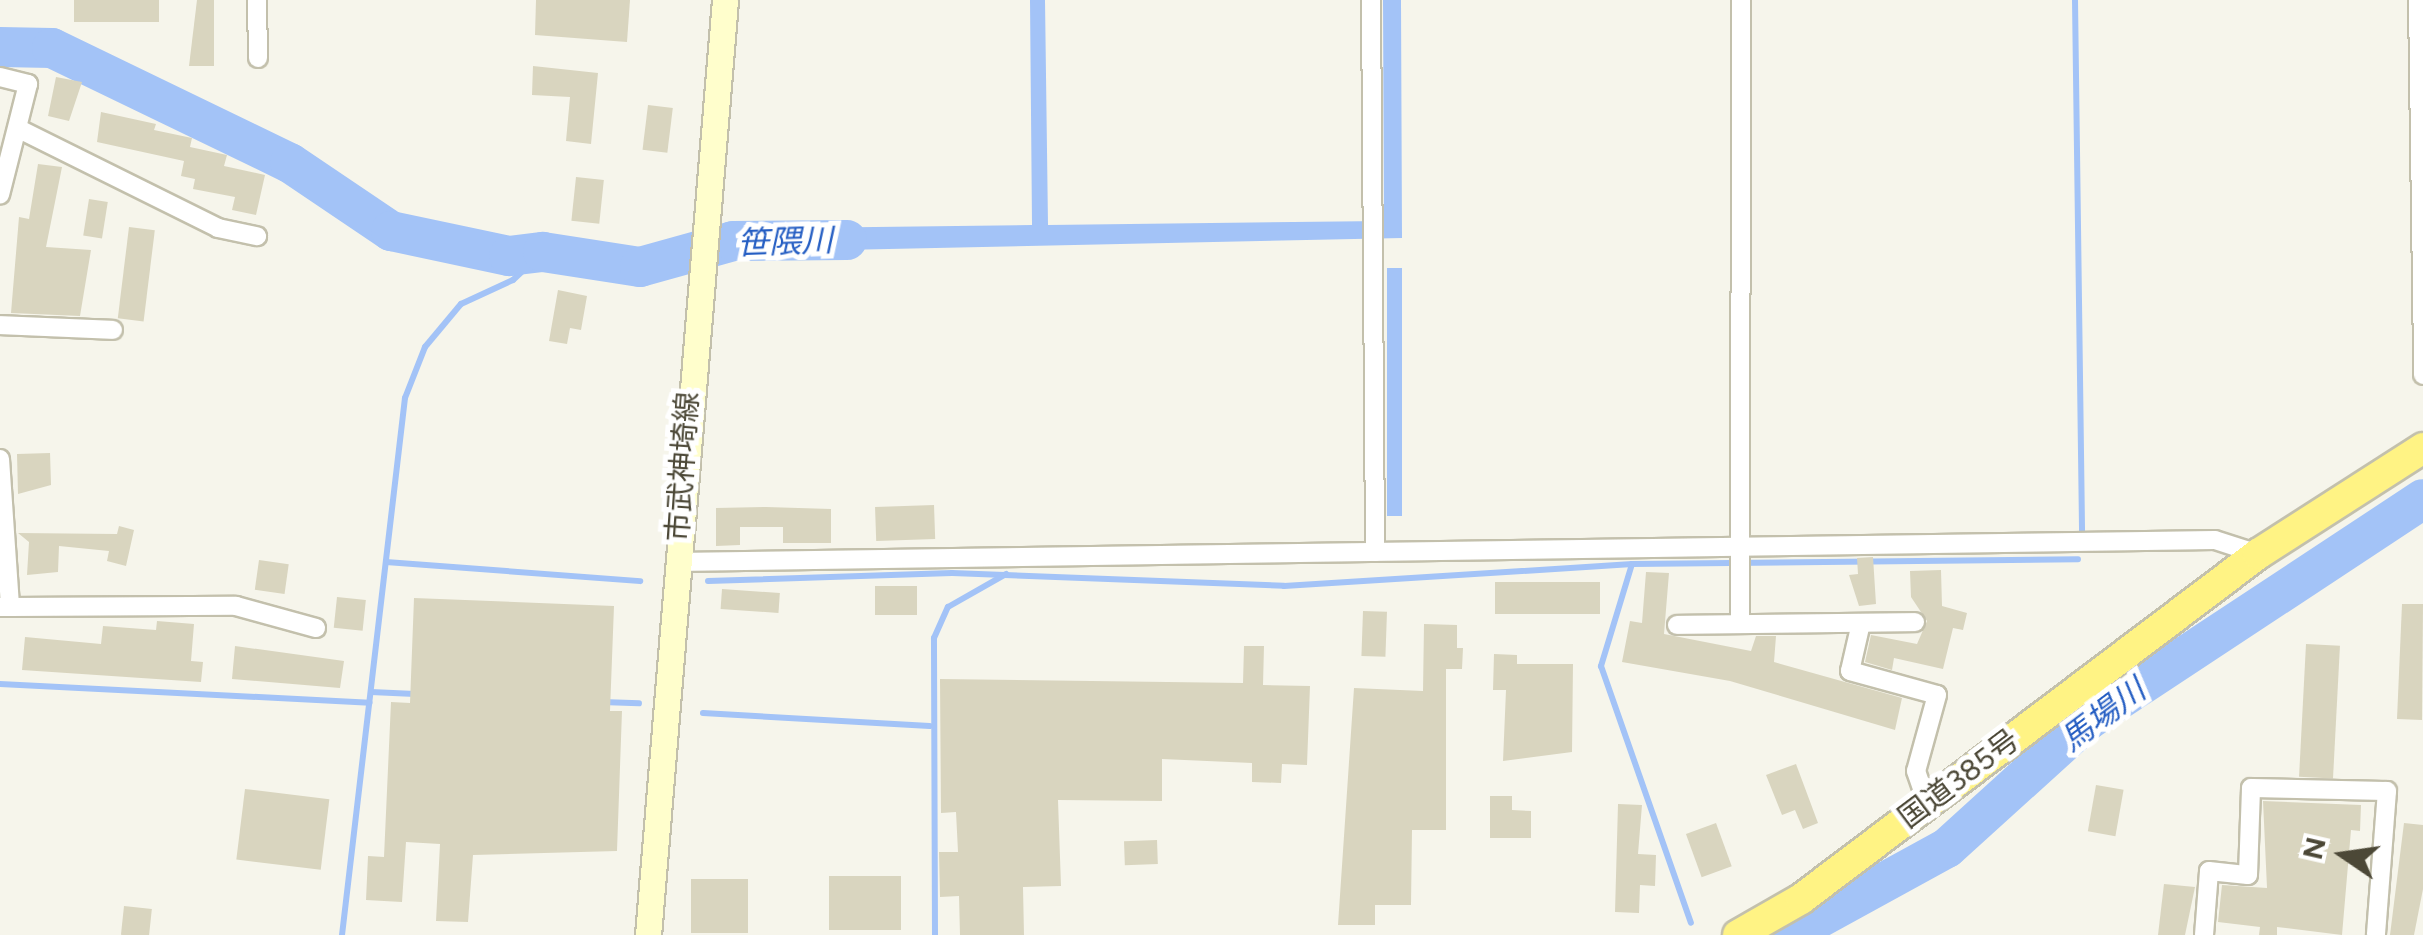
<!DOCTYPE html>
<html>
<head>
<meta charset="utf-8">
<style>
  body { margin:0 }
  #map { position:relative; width:2423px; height:935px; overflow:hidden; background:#f6f5eb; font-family:Figtree,"Noto Sans JP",sans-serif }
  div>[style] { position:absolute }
  .water>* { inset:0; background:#a3c3f7; transform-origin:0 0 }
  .stream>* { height:6px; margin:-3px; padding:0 3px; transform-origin:3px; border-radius:3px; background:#a3c3f7 }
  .river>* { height:40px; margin:-20px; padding:0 20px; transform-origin:20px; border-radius:20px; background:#a3c3f7 }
  .building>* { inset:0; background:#d9d5bf; transform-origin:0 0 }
  .roads { filter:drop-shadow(2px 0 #c3c0ac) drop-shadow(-2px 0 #c3c0ac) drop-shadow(0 2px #c3c0ac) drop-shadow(0 -2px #c3c0ac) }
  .minor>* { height:18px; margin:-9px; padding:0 9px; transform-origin:9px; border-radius:9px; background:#fff }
  .secondary>* { height:25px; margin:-12.5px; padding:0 12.5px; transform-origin:12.5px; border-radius:12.5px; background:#fffecc }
  .trunk>* { height:30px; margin:-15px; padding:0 15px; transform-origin:15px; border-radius:15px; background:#fff384 }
  span { translate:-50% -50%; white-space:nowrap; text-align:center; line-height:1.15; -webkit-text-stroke:10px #fff; paint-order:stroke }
  .street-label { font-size:30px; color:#4c4837 }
  .water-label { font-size:32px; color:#255ec3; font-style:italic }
  .north { position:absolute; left:2293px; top:805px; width:100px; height:100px; -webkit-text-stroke:8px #fff; paint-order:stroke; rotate:283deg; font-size:28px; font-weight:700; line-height:40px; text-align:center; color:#4c4837 }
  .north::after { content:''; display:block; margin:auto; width:35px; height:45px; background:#4c4837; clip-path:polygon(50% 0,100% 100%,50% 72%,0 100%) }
</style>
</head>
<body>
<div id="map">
  <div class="water">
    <div style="clip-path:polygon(1030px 0,1045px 0,1048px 225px,1384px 221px,1383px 0,1401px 0,1402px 238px,794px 251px,793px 228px,1032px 225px)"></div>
    <div style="left:1387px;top:268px;width:15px;height:248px"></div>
  </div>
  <div class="stream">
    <div style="left:2075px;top:0;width:531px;rotate:89.24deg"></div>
    <div style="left:386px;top:562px;width:255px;rotate:4.3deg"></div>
    <div style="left:1632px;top:564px;width:107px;rotate:106.9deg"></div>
    <div style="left:1601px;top:666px;width:272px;rotate:70.7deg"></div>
    <div style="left:708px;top:581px;width:244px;rotate:-1.9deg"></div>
    <div style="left:952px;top:573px;width:332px;rotate:2.2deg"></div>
    <div style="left:1284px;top:586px;width:349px;rotate:-3.6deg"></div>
    <div style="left:1632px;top:564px;width:446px;rotate:-0.6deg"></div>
    <div style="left:0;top:684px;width:370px;rotate:2.9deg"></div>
    <div style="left:371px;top:692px;width:44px;rotate:2.6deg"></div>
    <div style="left:602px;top:702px;width:37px;rotate:2deg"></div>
    <div style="left:703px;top:713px;width:227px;rotate:3.3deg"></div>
    <div style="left:342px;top:935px;width:541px;rotate:-83.31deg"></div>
    <div style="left:405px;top:398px;width:55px;rotate:-68.6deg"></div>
    <div style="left:425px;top:347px;width:56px;rotate:-50.1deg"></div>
    <div style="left:461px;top:304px;width:57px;rotate:-24.8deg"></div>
    <div style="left:513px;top:280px;width:41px;rotate:-43deg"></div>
    <div style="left:935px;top:935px;width:297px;rotate:-90.2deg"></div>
    <div style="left:934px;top:638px;width:34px;rotate:-66deg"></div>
    <div style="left:948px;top:607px;width:67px;rotate:-29.6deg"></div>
  </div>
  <div class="river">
    <div style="left:0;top:47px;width:52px;rotate:1.1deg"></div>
    <div style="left:52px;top:48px;width:264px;rotate:25.8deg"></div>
    <div style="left:290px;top:163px;width:122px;rotate:34deg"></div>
    <div style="left:391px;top:231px;width:121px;rotate:12deg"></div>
    <div style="left:509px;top:256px;width:34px;rotate:-7deg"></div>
    <div style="left:543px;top:252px;width:98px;rotate:8.8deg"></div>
    <div style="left:640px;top:267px;width:97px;rotate:-15.6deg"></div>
    <div style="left:733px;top:241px;width:114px;rotate:-0.5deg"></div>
    <div style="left:1788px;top:935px;width:181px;rotate:-28.7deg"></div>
    <div style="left:1947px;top:848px;width:190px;rotate:-42.2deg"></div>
    <div style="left:2088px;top:720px;width:401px;rotate:-33.4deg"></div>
  </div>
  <div class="building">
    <div style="left:74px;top:0;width:85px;height:22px"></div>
    <div style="clip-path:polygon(197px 0,214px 0,214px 66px,189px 66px)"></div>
    <div style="clip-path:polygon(536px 0,630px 0,627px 42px,535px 35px)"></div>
    <div style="clip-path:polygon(533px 66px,598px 73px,591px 144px,566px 141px,570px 97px,532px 95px)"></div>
    <div style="clip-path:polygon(56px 77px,82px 82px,69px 121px,48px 116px)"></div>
    <div style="left:648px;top:105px;width:25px;height:45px;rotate:7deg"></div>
    <div style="clip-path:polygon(101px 112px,156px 124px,154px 130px,192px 138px,190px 147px,227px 155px,224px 166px,265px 175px,256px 215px,232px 210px,235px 197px,193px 189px,195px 179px,181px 176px,184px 161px,97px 142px)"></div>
    <div style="clip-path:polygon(38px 164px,62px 167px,46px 247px,91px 250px,80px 316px,11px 313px,19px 217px,29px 219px)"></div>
    <div style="left:576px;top:177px;width:28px;height:44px;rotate:6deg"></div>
    <div style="left:89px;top:199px;width:19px;height:37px;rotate:9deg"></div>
    <div style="left:129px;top:227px;width:26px;height:92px;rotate:7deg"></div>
    <div style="clip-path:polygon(558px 290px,587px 296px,581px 330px,570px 328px,567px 344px,549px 341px)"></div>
    <div style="clip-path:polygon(50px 453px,51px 485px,18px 494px,17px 454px)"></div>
    <div style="left:934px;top:505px;width:34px;height:59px;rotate:88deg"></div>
    <div style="clip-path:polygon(766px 507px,831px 509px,831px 543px,783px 543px,783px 527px,740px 527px,740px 545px,716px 546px,716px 508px)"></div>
    <div style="clip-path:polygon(119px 526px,134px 530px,126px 566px,107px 561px,109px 551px,59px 546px,58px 572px,27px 575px,29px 542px,18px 533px,117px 534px)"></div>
    <div style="clip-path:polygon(1873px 557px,1876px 604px,1859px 606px,1849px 575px,1858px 574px,1857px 558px)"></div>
    <div style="left:259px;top:560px;width:30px;height:30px;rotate:8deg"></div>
    <div style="clip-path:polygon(1941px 570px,1942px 606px,1967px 613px,1963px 630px,1953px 628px,1943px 669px,1894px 658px,1892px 670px,1865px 662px,1871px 635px,1917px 644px,1927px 621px,1911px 597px,1910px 571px)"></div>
    <div style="clip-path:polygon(1646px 572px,1669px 573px,1664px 634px,1751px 651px,1756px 636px,1776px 636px,1774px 662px,1902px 698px,1895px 730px,1730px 681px,1622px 662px,1630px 621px,1642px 623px)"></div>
    <div style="left:1495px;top:582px;width:105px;height:32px"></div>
    <div style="left:875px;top:586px;width:42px;height:29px"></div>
    <div style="left:722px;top:589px;width:58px;height:20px;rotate:4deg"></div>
    <div style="left:337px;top:597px;width:29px;height:31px;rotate:6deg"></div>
    <div style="clip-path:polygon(414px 598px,614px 606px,610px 711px,622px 711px,617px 851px,473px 855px,468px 922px,436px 921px,440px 844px,406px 842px,402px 902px,366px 900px,368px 856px,384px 857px,391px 702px,410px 703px)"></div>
    <div style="clip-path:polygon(2402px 604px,2423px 604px,2422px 720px,2397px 719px)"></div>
    <div style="left:1363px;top:611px;width:24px;height:45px;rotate:2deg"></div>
    <div style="clip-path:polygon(157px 621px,194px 624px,191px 661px,203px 662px,201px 682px,22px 670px,25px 637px,101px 644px,103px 626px,156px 630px)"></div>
    <div style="clip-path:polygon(1424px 624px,1457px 625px,1457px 648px,1463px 648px,1462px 669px,1446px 669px,1446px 830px,1412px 830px,1411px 905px,1375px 905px,1375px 925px,1338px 925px,1354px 688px,1423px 691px)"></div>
    <div style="left:2306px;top:644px;width:34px;height:133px;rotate:3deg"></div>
    <div style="clip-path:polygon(235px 646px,344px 661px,340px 688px,232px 679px)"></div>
    <div style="clip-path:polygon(1244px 646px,1264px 646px,1263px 685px,1310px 686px,1307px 765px,1282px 764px,1281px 783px,1252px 782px,1252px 763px,1162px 759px,1162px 801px,1058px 800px,1061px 886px,1023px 887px,1024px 935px,960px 935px,959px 896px,940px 897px,939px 852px,958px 852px,956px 812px,941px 813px,940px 679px,1243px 683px)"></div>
    <div style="clip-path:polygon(1494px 654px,1517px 655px,1517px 664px,1573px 664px,1572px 752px,1503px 761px,1506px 690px,1493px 690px)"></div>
    <div style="clip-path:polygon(1796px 764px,1818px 823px,1803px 829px,1795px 810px,1782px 815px,1766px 775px)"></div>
    <div style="left:2096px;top:785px;width:28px;height:47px;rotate:10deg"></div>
    <div style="left:245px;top:789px;width:85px;height:71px;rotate:7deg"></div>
    <div style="clip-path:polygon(1490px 796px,1512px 796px,1512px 810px,1531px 811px,1531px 838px,1490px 838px)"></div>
    <div style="clip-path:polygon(2263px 801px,2361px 805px,2360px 831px,2351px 830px,2342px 935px,2277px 927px,2277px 935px,2259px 935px,2260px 927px,2218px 922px,2222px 885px,2267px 888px)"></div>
    <div style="clip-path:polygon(1618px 804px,1642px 805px,1638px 854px,1656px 855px,1655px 886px,1640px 885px,1639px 913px,1615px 912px)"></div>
    <div style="left:1716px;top:823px;width:46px;height:32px;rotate:70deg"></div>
    <div style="clip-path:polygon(2404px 823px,2423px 825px,2423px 889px,2414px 935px,2390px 935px)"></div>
    <div style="left:1157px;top:840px;width:24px;height:33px;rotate:88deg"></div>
    <div style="left:829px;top:876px;width:72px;height:54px"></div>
    <div style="left:748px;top:879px;width:54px;height:57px;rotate:90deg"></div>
    <div style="clip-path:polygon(2164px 884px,2195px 887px,2185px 935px,2158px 935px)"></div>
    <div style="left:124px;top:906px;width:28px;height:29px;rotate:6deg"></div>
  </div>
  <div class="roads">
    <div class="minor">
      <div style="left:257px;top:0;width:58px;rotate:89deg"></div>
      <div style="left:1371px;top:0;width:552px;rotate:89.58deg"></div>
      <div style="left:2418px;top:0;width:375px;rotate:89.2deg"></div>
      <div style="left:0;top:77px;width:29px;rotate:14deg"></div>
      <div style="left:28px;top:84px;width:114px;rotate:104.2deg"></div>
      <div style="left:19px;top:129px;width:222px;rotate:26.4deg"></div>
      <div style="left:218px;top:228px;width:40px;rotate:12deg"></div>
      <div style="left:0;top:325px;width:113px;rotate:2.5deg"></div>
      <div style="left:0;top:459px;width:148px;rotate:86.1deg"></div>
      <div style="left:10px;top:607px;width:10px;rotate:180deg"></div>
      <div style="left:676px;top:562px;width:1539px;rotate:-0.82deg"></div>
      <div style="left:2215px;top:540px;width:45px;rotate:18deg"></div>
      <div style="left:10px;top:607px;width:226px;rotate:-0.3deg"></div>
      <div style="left:236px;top:606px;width:83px;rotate:15.4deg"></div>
      <div style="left:1861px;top:623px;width:49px;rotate:102.9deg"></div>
      <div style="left:1850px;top:671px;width:90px;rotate:15.4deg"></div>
      <div style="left:1937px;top:695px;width:79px;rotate:105.4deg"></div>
      <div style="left:1916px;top:771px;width:34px;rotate:71deg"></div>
      <div style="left:1740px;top:624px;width:624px;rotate:-89.91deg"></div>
      <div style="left:1677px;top:625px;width:238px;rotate:-0.7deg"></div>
      <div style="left:2204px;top:935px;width:64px;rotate:-85.5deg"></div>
      <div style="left:2209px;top:871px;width:39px;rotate:6deg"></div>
      <div style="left:2248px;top:875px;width:87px;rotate:-88deg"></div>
      <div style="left:2251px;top:788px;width:136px;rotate:1.3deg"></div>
      <div style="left:2387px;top:791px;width:144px;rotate:94.4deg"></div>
    </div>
    <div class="secondary">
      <div style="left:648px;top:935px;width:938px;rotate:-85.29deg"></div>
    </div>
    <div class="trunk">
      <div style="left:1738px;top:935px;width:73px;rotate:-29.7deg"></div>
      <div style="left:1801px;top:899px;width:573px;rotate:-37.05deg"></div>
      <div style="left:2258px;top:554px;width:196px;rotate:-32.7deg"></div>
    </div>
  </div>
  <div class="street-label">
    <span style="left:683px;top:467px;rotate:-86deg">市武神埼線</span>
    <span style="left:1959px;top:779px;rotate:-37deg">国道385号</span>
  </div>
  <div class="water-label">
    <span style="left:785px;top:242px;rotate:-2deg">笹隈川</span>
    <span style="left:2103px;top:715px;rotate:-37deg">馬場川</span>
  </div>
  <div class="north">N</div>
</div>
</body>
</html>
